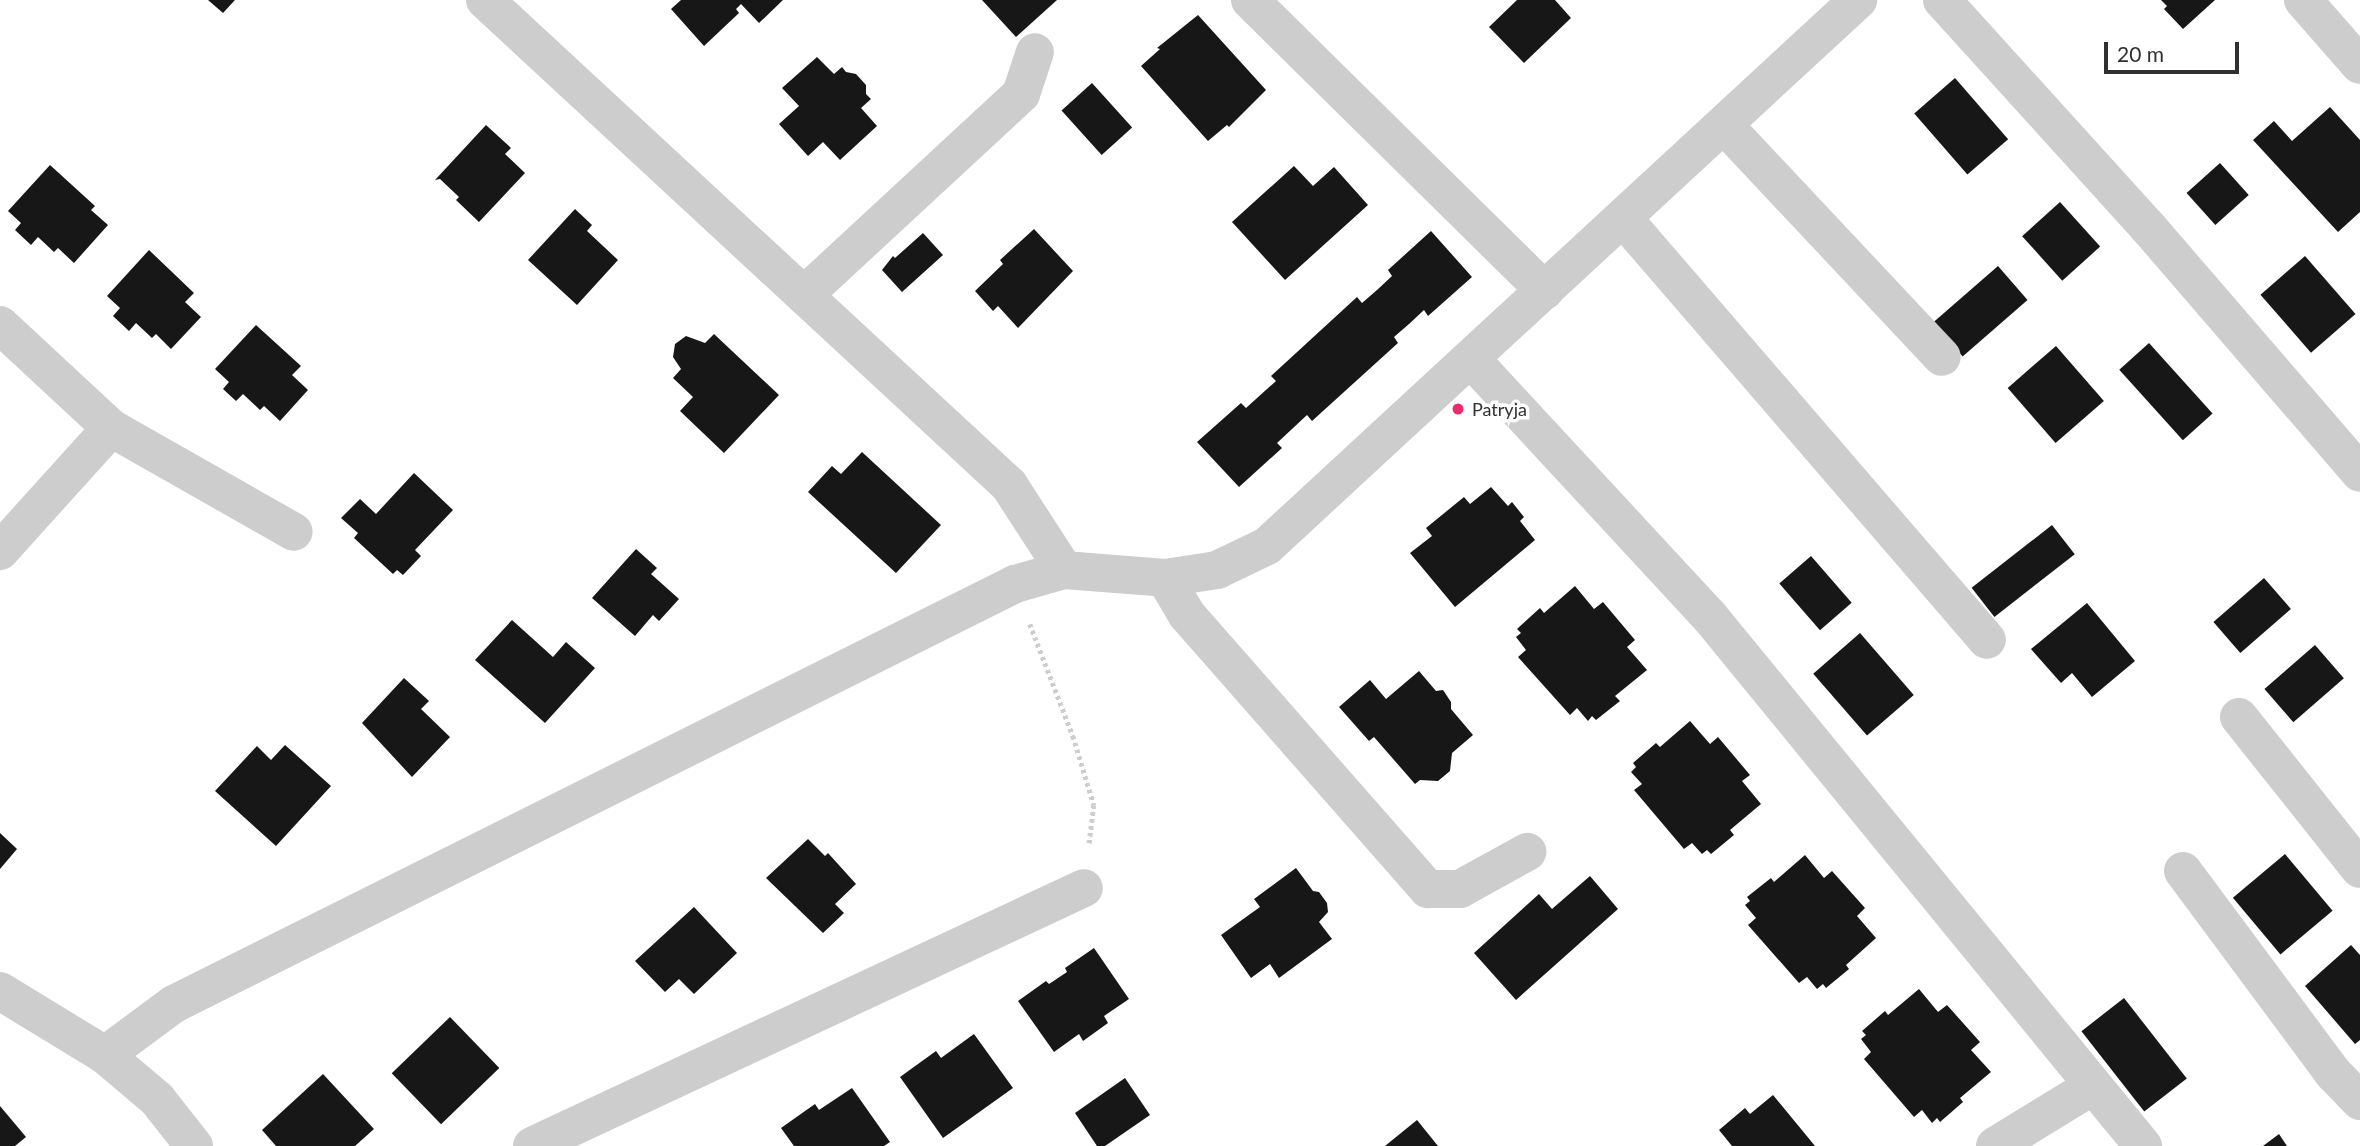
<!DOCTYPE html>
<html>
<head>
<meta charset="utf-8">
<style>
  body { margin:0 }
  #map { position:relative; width:2360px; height:1146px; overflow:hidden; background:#fff; font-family:Lato,sans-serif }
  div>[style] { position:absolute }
  .building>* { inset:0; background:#171717; transform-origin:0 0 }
  .path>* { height:4.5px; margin-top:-2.25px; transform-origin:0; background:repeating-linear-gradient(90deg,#cdcdcd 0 3.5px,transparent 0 7px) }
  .minor>* { height:38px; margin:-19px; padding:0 19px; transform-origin:19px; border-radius:19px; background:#cdcdcd }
  .dots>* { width:19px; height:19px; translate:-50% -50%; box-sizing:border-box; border:4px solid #fff; border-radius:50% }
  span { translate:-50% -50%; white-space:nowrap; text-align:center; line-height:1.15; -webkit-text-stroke:7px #fff; paint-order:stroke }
  .poi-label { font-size:18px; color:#303030 }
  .left { translate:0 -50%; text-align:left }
  .scale { position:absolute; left:2104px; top:42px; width:135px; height:32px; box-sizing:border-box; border:4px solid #303030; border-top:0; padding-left:9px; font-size:21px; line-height:24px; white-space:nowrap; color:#303030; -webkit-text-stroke:5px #fff; paint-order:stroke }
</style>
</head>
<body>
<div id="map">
  <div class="building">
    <div style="clip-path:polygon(208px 0,235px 0,223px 13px)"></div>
    <div style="clip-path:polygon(681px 0,783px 0,759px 23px,741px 4px,736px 9px,739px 13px,704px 46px,671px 9px)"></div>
    <div style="clip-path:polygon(982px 0,1057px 0,1016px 37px)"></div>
    <div style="clip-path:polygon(1517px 0,1555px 0,1571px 18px,1524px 63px,1489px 27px)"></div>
    <div style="clip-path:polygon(2161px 0,2215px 0,2183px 29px,2164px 9px,2167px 6px)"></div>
    <div style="clip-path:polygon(1198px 15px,1266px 90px,1229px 127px,1227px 125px,1208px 141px,1141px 66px,1160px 49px,1157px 48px)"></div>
    <div style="clip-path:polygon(817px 57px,834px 74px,842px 67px,846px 72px,856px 74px,866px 85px,866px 94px,871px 99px,861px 108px,877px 126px,840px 160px,823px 142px,808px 156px,779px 124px,799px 106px,782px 88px)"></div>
    <div style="left:1955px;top:78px;width:81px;height:54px;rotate:49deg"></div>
    <div style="left:1092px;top:83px;width:60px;height:41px;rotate:48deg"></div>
    <div style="clip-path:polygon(2330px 107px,2360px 140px,2360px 212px,2338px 232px,2253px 140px,2274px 121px,2292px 141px)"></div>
    <div style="clip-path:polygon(486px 125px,511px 148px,505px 154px,525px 173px,479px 222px,456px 200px,459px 197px,440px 179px,435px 180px)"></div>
    <div style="left:2220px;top:163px;width:43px;height:45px;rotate:48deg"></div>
    <div style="clip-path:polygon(50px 165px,95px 206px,91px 210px,108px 225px,74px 263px,58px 248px,54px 252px,38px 237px,31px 245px,15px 230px,21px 223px,8px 211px)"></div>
    <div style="clip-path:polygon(1294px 166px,1313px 186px,1334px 167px,1368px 205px,1285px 280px,1232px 222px)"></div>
    <div style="left:2060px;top:202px;width:60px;height:51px;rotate:48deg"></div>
    <div style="clip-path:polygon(575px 209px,592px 225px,587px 231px,618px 260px,577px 305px,528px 260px)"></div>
    <div style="clip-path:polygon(1034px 229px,1073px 271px,1018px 328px,998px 306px,993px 311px,975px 291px,1003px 264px,1000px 260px)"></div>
    <div style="clip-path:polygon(1431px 231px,1472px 277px,1428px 316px,1424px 310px,1409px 324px,1394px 337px,1398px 343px,1312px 421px,1307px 415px,1277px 443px,1282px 448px,1239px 487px,1197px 442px,1241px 403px,1246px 408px,1276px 381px,1271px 376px,1357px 297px,1362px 303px,1377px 290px,1392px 276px,1388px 270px)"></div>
    <div style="clip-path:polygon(923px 233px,943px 255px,902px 292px,882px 270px,893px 256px,895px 258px)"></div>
    <div style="clip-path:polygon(149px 250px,194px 293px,185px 302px,201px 317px,171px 349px,156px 334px,152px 338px,136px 323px,129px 331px,113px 316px,120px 308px,107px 296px)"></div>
    <div style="left:2305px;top:256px;width:77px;height:59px;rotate:49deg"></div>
    <div style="left:1998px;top:266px;width:45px;height:86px;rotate:49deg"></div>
    <div style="clip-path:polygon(256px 325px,301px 366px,292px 375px,308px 390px,280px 421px,264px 406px,260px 410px,243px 394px,236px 401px,223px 389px,229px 382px,215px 369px)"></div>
    <div style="clip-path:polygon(714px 334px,779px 395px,724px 453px,680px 411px,693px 397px,673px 378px,681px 369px,673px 357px,675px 344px,686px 336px,705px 343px)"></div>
    <div style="left:2149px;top:343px;width:95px;height:40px;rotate:48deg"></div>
    <div style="left:2056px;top:346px;width:73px;height:64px;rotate:49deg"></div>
    <div style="clip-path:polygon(862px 452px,941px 525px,896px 573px,808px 492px,832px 466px,841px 474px)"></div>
    <div style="clip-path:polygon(414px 473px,453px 510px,415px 550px,421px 556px,403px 575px,397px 570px,393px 574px,354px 538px,358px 533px,341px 518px,360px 499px,376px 514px)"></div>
    <div style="clip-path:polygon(1491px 487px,1508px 506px,1512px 502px,1524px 517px,1520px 521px,1535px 540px,1455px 607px,1410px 553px,1432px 536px,1426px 528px,1464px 497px,1470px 504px)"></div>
    <div style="left:2052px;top:525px;width:37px;height:102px;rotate:52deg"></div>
    <div style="clip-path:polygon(636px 549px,657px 568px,651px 574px,679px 599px,659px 621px,653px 615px,635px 636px,592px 598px)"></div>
    <div style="left:1811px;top:556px;width:62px;height:42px;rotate:49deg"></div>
    <div style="left:2264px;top:578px;width:41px;height:67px;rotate:49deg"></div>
    <div style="clip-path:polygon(1575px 586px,1594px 609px,1603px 602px,1635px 640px,1627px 647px,1647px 670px,1615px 696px,1620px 701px,1596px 720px,1592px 716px,1588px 721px,1577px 708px,1570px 715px,1518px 657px,1526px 650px,1516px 637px,1521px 633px,1517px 629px,1540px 608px,1544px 613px)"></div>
    <div style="clip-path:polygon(2087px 603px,2135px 661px,2092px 697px,2072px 673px,2061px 683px,2031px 649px)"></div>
    <div style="clip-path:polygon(512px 620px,553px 657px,566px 642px,595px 668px,545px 723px,475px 660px)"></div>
    <div style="left:1860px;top:633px;width:82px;height:62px;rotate:49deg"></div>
    <div style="left:2315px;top:645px;width:44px;height:67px;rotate:49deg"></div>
    <div style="clip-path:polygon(1419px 671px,1436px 691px,1443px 690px,1451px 702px,1451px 709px,1473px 735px,1452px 753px,1450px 771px,1438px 781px,1420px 780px,1415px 784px,1374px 737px,1369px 741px,1339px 707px,1370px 680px,1386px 699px)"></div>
    <div style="clip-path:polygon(404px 678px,429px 701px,421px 709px,450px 737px,412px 777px,362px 723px)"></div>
    <div style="clip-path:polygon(1690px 721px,1710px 744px,1718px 737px,1750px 775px,1742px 781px,1761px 804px,1730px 830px,1734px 835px,1711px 854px,1707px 850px,1702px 854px,1692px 843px,1684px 849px,1634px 790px,1642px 784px,1631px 772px,1636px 767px,1633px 763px,1656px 743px,1660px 747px)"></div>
    <div style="clip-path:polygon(285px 745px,331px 786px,276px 846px,215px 791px,257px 746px,271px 760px)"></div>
    <div style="clip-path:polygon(0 833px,17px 849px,0 869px)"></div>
    <div style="clip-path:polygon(808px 839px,825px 856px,828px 853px,856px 884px,835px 904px,844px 913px,823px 933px,766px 878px)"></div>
    <div style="left:2285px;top:854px;width:74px;height:68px;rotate:50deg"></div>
    <div style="clip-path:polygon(1805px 855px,1824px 878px,1832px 871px,1865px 908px,1857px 916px,1876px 938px,1846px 965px,1849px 969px,1826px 988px,1823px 984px,1817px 989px,1807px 977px,1799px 983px,1748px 925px,1756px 918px,1745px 905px,1750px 901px,1747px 897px,1771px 878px,1774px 882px)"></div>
    <div style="clip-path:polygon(1296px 868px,1313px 891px,1319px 892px,1327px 903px,1328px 912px,1319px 922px,1332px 939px,1279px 978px,1270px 964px,1251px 978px,1221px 935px,1260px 907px,1254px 899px)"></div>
    <div style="clip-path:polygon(1590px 876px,1618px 909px,1516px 1000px,1474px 953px,1539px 894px,1552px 909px)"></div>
    <div style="clip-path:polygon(694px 907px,737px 953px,694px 994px,679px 979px,665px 992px,635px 961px)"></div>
    <div style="clip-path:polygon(2351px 945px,2360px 955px,2360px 1040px,2355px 1044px,2305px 986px)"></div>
    <div style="clip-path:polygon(1094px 948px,1129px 999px,1104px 1016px,1108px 1023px,1083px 1041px,1079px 1034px,1054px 1052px,1018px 1001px,1046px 981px,1049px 984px,1067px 972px,1065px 968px)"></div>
    <div style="clip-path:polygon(1919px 989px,1938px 1012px,1947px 1005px,1980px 1042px,1971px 1050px,1991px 1072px,1960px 1098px,1963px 1102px,1940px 1122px,1937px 1118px,1932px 1123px,1922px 1110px,1914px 1117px,1864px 1059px,1871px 1052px,1861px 1039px,1866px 1035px,1862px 1031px,1885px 1011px,1888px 1015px)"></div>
    <div style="left:2124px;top:998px;width:102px;height:54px;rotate:52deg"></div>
    <div style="left:450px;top:1017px;width:71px;height:81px;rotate:46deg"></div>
    <div style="clip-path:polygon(974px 1034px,1013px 1088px,943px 1138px,900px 1077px,936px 1051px,941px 1058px)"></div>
    <div style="clip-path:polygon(323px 1074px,374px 1129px,355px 1146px,276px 1146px,262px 1130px)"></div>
    <div style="clip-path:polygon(1125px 1078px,1150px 1115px,1105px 1146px,1097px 1146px,1075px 1113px)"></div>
    <div style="clip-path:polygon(852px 1088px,890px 1142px,884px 1146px,794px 1146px,781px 1128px,815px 1104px,819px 1110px)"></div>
    <div style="clip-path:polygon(1773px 1095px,1815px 1146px,1732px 1146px,1719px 1130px,1745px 1108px,1750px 1114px)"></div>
    <div style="clip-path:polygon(0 1106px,26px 1137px,15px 1146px,0 1146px)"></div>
    <div style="clip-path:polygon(1417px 1120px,1438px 1146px,1385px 1146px)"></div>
    <div style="clip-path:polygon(2279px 1134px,2287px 1146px,2263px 1146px)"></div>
  </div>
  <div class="path">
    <div style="left:1030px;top:624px;width:120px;rotate:69deg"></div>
    <div style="left:1073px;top:736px;width:72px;rotate:73.1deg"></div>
    <div style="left:1094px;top:805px;width:41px;rotate:97deg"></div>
  </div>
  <div class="minor">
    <div style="left:485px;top:0;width:714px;rotate:42.79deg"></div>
    <div style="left:1009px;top:485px;width:101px;rotate:57.1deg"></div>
    <div style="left:1250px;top:0;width:414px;rotate:44.6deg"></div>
    <div style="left:1942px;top:0;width:305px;rotate:47.8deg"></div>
    <div style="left:2147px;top:226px;width:326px;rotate:49.2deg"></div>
    <div style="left:2303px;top:0;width:86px;rotate:48.8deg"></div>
    <div style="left:1724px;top:125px;width:318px;rotate:46.8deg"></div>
    <div style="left:1623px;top:218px;width:557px;rotate:49.22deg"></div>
    <div style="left:804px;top:295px;width:296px;rotate:-42.8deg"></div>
    <div style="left:1021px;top:94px;width:44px;rotate:-71.6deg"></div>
    <div style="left:0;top:325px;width:151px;rotate:42.9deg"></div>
    <div style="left:111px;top:428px;width:166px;rotate:132.1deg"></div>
    <div style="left:1471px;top:359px;width:352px;rotate:47.2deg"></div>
    <div style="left:1710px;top:617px;width:684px;rotate:50.7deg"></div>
    <div style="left:111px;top:428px;width:210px;rotate:29.6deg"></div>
    <div style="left:1165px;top:578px;width:43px;rotate:59.3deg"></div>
    <div style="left:1187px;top:615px;width:365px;rotate:48.7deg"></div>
    <div style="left:1428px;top:889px;width:32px"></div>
    <div style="left:1460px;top:889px;width:77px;rotate:-28.9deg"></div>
    <div style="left:2239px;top:717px;width:194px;rotate:51.5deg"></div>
    <div style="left:2183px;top:871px;width:252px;rotate:53.4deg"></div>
    <div style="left:2333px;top:1073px;width:39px;rotate:46deg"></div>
    <div style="left:0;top:991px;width:123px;rotate:31.4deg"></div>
    <div style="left:105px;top:1055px;width:68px;rotate:40.2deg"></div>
    <div style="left:157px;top:1099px;width:60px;rotate:51.8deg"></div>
    <div style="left:105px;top:1055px;width:86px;rotate:-36.5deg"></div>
    <div style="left:174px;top:1004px;width:940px;rotate:-26.54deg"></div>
    <div style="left:1015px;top:584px;width:51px;rotate:-15.9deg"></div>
    <div style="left:1064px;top:570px;width:101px;rotate:4.5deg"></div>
    <div style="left:1165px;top:578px;width:53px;rotate:-8.7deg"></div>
    <div style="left:1217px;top:570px;width:55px;rotate:-25.6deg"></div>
    <div style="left:1267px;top:546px;width:805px;rotate:-42.73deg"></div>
    <div style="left:532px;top:1146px;width:609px;rotate:-25.05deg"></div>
    <div style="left:1995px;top:1146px;width:115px;rotate:-31.5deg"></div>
  </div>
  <div class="dots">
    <div style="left:1458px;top:409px;background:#eb2d6e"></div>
  </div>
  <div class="poi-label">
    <span class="left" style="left:1472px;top:409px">Patryja</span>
  </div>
  <div class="scale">20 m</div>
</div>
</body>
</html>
